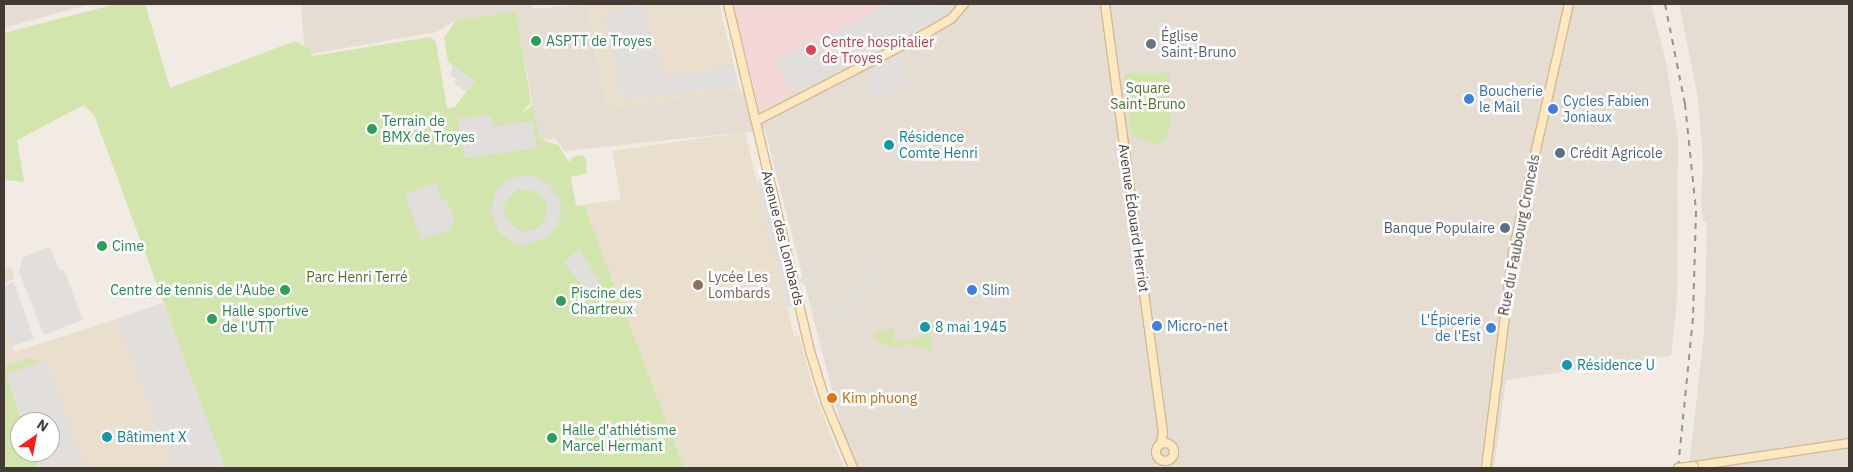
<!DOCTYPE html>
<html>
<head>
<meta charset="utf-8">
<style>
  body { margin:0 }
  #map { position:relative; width:1853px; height:472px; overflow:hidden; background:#f1ebe3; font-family:"IBM Plex Sans",sans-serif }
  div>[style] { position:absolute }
  .residential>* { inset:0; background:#e5ddd1 }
  .education>* { inset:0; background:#eadfcd }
  .medical>* { inset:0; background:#f2d7d6 }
  .green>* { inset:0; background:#d1e5ac }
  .parking>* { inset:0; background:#e1dedb; transform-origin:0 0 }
  .roads { filter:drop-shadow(1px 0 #d1ba93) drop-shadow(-1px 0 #d1ba93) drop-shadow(0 1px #d1ba93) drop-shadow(0 -1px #d1ba93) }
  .secondary>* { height:8px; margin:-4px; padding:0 4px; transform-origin:4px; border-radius:4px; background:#fde8c1 }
  .secondary>.ring { margin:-4px; padding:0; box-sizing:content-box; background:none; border:8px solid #fde8c1; border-radius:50% }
  .rail>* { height:2px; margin-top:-1px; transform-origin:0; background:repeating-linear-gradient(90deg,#939393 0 6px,transparent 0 12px) }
  .bridges { filter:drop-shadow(1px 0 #d1ba93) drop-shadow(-1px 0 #d1ba93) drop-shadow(0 1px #d1ba93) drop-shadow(0 -1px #d1ba93) }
  .secondary-bridge>* { height:8px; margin:-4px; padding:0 4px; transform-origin:4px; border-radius:4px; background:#fde8c1 }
  .dots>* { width:14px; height:14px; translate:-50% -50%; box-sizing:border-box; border:2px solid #fff; border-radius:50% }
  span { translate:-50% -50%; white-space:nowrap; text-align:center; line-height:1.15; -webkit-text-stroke:5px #fff; paint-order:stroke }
  .worship-label { font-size:14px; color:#5b616d }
  .left { translate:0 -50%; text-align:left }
  .leisure-label { font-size:14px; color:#27864d }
  .right { translate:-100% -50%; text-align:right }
  .health-label { font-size:14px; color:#be3a42 }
  .park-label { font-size:14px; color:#4c7229 }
  .shop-label { font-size:14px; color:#366cbe }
  .culture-label { font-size:14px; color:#0d838f }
  .service-label { font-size:14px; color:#4e5e75 }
  .street-label { font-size:14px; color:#433b33 }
  .education-label { font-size:14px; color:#785e54 }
  .food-label { font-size:14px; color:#c56008 }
  .frame { position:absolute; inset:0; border:5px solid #433b33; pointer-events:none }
  .north { position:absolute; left:10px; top:412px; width:50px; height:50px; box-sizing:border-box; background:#fff; border:1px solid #b4b1ad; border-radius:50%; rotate:33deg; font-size:14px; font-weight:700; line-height:20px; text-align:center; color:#433b33 }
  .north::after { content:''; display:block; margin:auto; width:18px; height:22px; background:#f52016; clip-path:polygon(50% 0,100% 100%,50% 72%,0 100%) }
</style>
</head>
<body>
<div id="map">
  <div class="residential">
    <div style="clip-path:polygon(4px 4px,90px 4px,4px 28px)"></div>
    <div style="clip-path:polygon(301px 4px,531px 4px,533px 9px,586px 4px,607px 109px,740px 90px,764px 109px,947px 15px,958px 4px,1651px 4px,1666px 62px,1678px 138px,1677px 301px,1671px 356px,1506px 380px,1494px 468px,859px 468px,842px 429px,765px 130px,564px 151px,556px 139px,539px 140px,516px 12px,456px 20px,436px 32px,305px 55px)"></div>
    <div style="clip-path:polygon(1679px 4px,1849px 4px,1849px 468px,1689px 468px,1704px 333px,1707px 222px,1703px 221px,1701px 198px,1703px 163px,1698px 98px)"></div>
  </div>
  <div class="education">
    <div style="clip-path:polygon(586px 4px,719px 4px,740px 90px,607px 109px)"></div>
    <div style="clip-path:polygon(745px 132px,794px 336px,799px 336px,815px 394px,844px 468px,684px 468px,584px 205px,621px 199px,612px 151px)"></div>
    <div style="clip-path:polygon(4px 267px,13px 269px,14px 279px,4px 283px)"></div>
    <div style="clip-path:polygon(evenodd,167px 303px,243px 468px,4px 468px,4px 323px,14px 352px,167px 303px,20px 422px,50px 422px,50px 452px,20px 452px,20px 422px)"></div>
  </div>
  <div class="medical">
    <div style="clip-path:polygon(733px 4px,958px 4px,947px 15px,764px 109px,758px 106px)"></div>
  </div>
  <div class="green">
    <div style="clip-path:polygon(116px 4px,145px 4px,170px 88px,295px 41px,306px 47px,312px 56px,430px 37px,436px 42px,447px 108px,455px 107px,474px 81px,448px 62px,444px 38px,456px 20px,516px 12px,531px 102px,521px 114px,533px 105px,539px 139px,558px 145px,569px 162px,572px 157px,583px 155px,586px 159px,587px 173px,571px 177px,576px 206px,584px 205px,684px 468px,225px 468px,94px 115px,84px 105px,17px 140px,24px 182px,4px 180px,4px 33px)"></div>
    <div style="clip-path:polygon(1170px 73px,1169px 129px,1166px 139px,1159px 145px,1132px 136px,1124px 74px)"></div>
    <div style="clip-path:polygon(932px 327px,931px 349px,905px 343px,904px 347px,891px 346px,876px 341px,874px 332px,892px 328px,895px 342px,924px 337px,923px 329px)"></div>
    <div style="clip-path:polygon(28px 358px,42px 362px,6px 375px,22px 422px,20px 452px,32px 452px,38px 468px,4px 468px,4px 367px)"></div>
  </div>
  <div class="parking">
    <div style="clip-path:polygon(642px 4px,666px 78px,732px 64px,737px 87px,623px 100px,602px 14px)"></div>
    <div style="clip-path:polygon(889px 4px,919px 4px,928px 9px,936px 4px,958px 4px,947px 15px,793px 94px,774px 61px)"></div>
    <div style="clip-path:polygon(900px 52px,907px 85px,870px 99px,867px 83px,870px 66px)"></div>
    <div style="clip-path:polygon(453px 66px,474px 80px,466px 92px,454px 83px,456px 79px,450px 75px)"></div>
    <div style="clip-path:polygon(484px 114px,492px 119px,494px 126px,533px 121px,537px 148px,464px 158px,458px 118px,471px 119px)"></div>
    <div style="clip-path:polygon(evenodd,522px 175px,532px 176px,548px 183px,559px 198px,561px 209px,560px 219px,551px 235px,526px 245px,516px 244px,499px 233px,491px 213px,496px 191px,504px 182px,522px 175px,518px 189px,538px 192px,547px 204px,546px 219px,536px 229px,521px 232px,505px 218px,504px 204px,518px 189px)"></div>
    <div style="clip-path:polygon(761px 179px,793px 306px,787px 307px,757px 180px)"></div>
    <div style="clip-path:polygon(436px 183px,442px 200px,447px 199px,455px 223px,450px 225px,452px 229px,421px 240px,405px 194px)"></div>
    <div style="clip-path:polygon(50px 247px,60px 271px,64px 270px,83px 320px,44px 335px,19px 272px,23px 257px)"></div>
    <div style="clip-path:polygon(579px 248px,601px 284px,591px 297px,564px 262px)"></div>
    <div style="left:814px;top:262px;width:6px;height:24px;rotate:39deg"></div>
    <div style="clip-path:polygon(877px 263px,882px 266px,845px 321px,821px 306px,826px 300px,845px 311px)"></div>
    <div style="clip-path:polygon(14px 282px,34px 339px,12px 346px,4px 323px,4px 286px)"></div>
    <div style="clip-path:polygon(162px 303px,220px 455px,225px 468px,173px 468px,116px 319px)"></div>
    <div style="clip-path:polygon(46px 360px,86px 468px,38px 468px,32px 452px,50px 452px,50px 422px,22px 422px,6px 374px)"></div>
  </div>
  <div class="roads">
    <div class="secondary">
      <div style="left:728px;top:4px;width:357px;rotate:76.7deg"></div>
      <div style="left:810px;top:351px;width:54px;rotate:72.9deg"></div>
      <div style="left:826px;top:403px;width:70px;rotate:67.4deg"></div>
      <div style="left:1105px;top:4px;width:433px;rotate:82.3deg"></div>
      <div style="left:1163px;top:433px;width:12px;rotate:104deg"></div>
      <div style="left:756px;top:121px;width:196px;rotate:-27.3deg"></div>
      <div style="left:930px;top:31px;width:24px;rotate:-30deg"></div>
      <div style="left:951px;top:19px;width:20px;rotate:-49deg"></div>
      <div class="ring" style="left:1156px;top:443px;width:10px;height:10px"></div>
      <div style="left:1694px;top:466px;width:157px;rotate:-8.4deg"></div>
      <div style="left:1486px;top:468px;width:218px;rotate:-82.9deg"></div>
      <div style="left:1513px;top:252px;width:254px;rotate:-77.3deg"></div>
    </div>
  </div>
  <div class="rail">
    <div style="left:1665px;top:4px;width:102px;rotate:78.7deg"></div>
    <div style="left:1685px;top:104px;width:108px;rotate:84.1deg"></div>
    <div style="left:1696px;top:211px;width:107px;rotate:91.6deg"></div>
    <div style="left:1693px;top:318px;width:151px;rotate:95.7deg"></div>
  </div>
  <div class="bridges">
    <div class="secondary-bridge">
      <div style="left:1678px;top:468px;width:16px;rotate:-7deg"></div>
    </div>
  </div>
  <div class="dots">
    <div style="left:536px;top:41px;background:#2e9e5b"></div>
    <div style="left:1151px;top:44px;background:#6b7280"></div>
    <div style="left:811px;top:50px;background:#e0444e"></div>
    <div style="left:1469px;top:99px;background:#3f7fe0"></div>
    <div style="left:1553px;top:109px;background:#3f7fe0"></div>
    <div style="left:372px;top:129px;background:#2e9e5b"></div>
    <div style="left:889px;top:145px;background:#0f9aa8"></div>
    <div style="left:1560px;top:153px;background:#5c6f8a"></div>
    <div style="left:1505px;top:228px;background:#5c6f8a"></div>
    <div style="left:102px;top:246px;background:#2e9e5b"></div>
    <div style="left:698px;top:285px;background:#8d6e63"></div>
    <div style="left:285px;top:290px;background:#2e9e5b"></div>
    <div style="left:972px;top:290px;background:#3f7fe0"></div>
    <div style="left:561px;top:301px;background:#2e9e5b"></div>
    <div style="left:212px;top:319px;background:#2e9e5b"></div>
    <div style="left:1157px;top:326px;background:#3f7fe0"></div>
    <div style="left:925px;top:327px;background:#0f9aa8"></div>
    <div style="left:1491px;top:328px;background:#3f7fe0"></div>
    <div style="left:1567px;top:365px;background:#0f9aa8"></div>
    <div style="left:832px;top:398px;background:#e8710a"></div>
    <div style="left:107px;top:437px;background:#0f9aa8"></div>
    <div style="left:552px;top:438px;background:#2e9e5b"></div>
  </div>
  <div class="worship-label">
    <span class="left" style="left:1161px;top:44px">Église<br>Saint-Bruno</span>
  </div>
  <div class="leisure-label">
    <span class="left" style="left:546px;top:41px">ASPTT de Troyes</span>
    <span class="left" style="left:382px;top:129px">Terrain de<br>BMX de Troyes</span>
    <span class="left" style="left:112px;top:246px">Cime</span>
    <span class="right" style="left:275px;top:290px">Centre de tennis de l'Aube</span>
    <span class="left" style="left:571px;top:301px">Piscine des<br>Chartreux</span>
    <span class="left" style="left:222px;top:319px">Halle sportive<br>de l'UTT</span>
    <span class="left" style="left:562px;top:438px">Halle d'athlétisme<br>Marcel Hermant</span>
  </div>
  <div class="health-label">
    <span class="left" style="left:822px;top:50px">Centre hospitalier<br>de Troyes</span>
  </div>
  <div class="park-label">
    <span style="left:1148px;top:96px">Square<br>Saint-Bruno</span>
    <span style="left:357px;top:277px">Parc Henri Terré</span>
  </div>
  <div class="shop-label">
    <span class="left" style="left:1479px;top:99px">Boucherie<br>le Mail</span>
    <span class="left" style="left:1563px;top:109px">Cycles Fabien<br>Joniaux</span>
    <span class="left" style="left:982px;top:290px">Slim</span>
    <span class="right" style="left:1481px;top:328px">L'Épicerie<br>de l'Est</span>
    <span class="left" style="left:1167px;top:326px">Micro-net</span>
  </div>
  <div class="culture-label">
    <span class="left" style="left:899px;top:145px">Résidence<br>Comte Henri</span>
    <span class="left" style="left:935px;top:327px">8 mai 1945</span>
    <span class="left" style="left:1577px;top:365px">Résidence U</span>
    <span class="left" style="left:117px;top:437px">Bâtiment X</span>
  </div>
  <div class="service-label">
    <span class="left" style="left:1570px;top:153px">Crédit Agricole</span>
    <span class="right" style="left:1495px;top:228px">Banque Populaire</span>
  </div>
  <div class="street-label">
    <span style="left:1134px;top:218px;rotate:82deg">Avenue Édouard Herriot</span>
    <span style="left:1519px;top:235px;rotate:-79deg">Rue du Faubourg Croncels</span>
    <span style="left:783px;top:238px;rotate:76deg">Avenue des Lombards</span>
  </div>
  <div class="education-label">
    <span class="left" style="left:708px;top:285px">Lycée Les<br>Lombards</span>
  </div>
  <div class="food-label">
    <span class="left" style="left:842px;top:398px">Kim phuong</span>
  </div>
  <div class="frame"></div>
  <div class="north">N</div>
</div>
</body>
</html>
